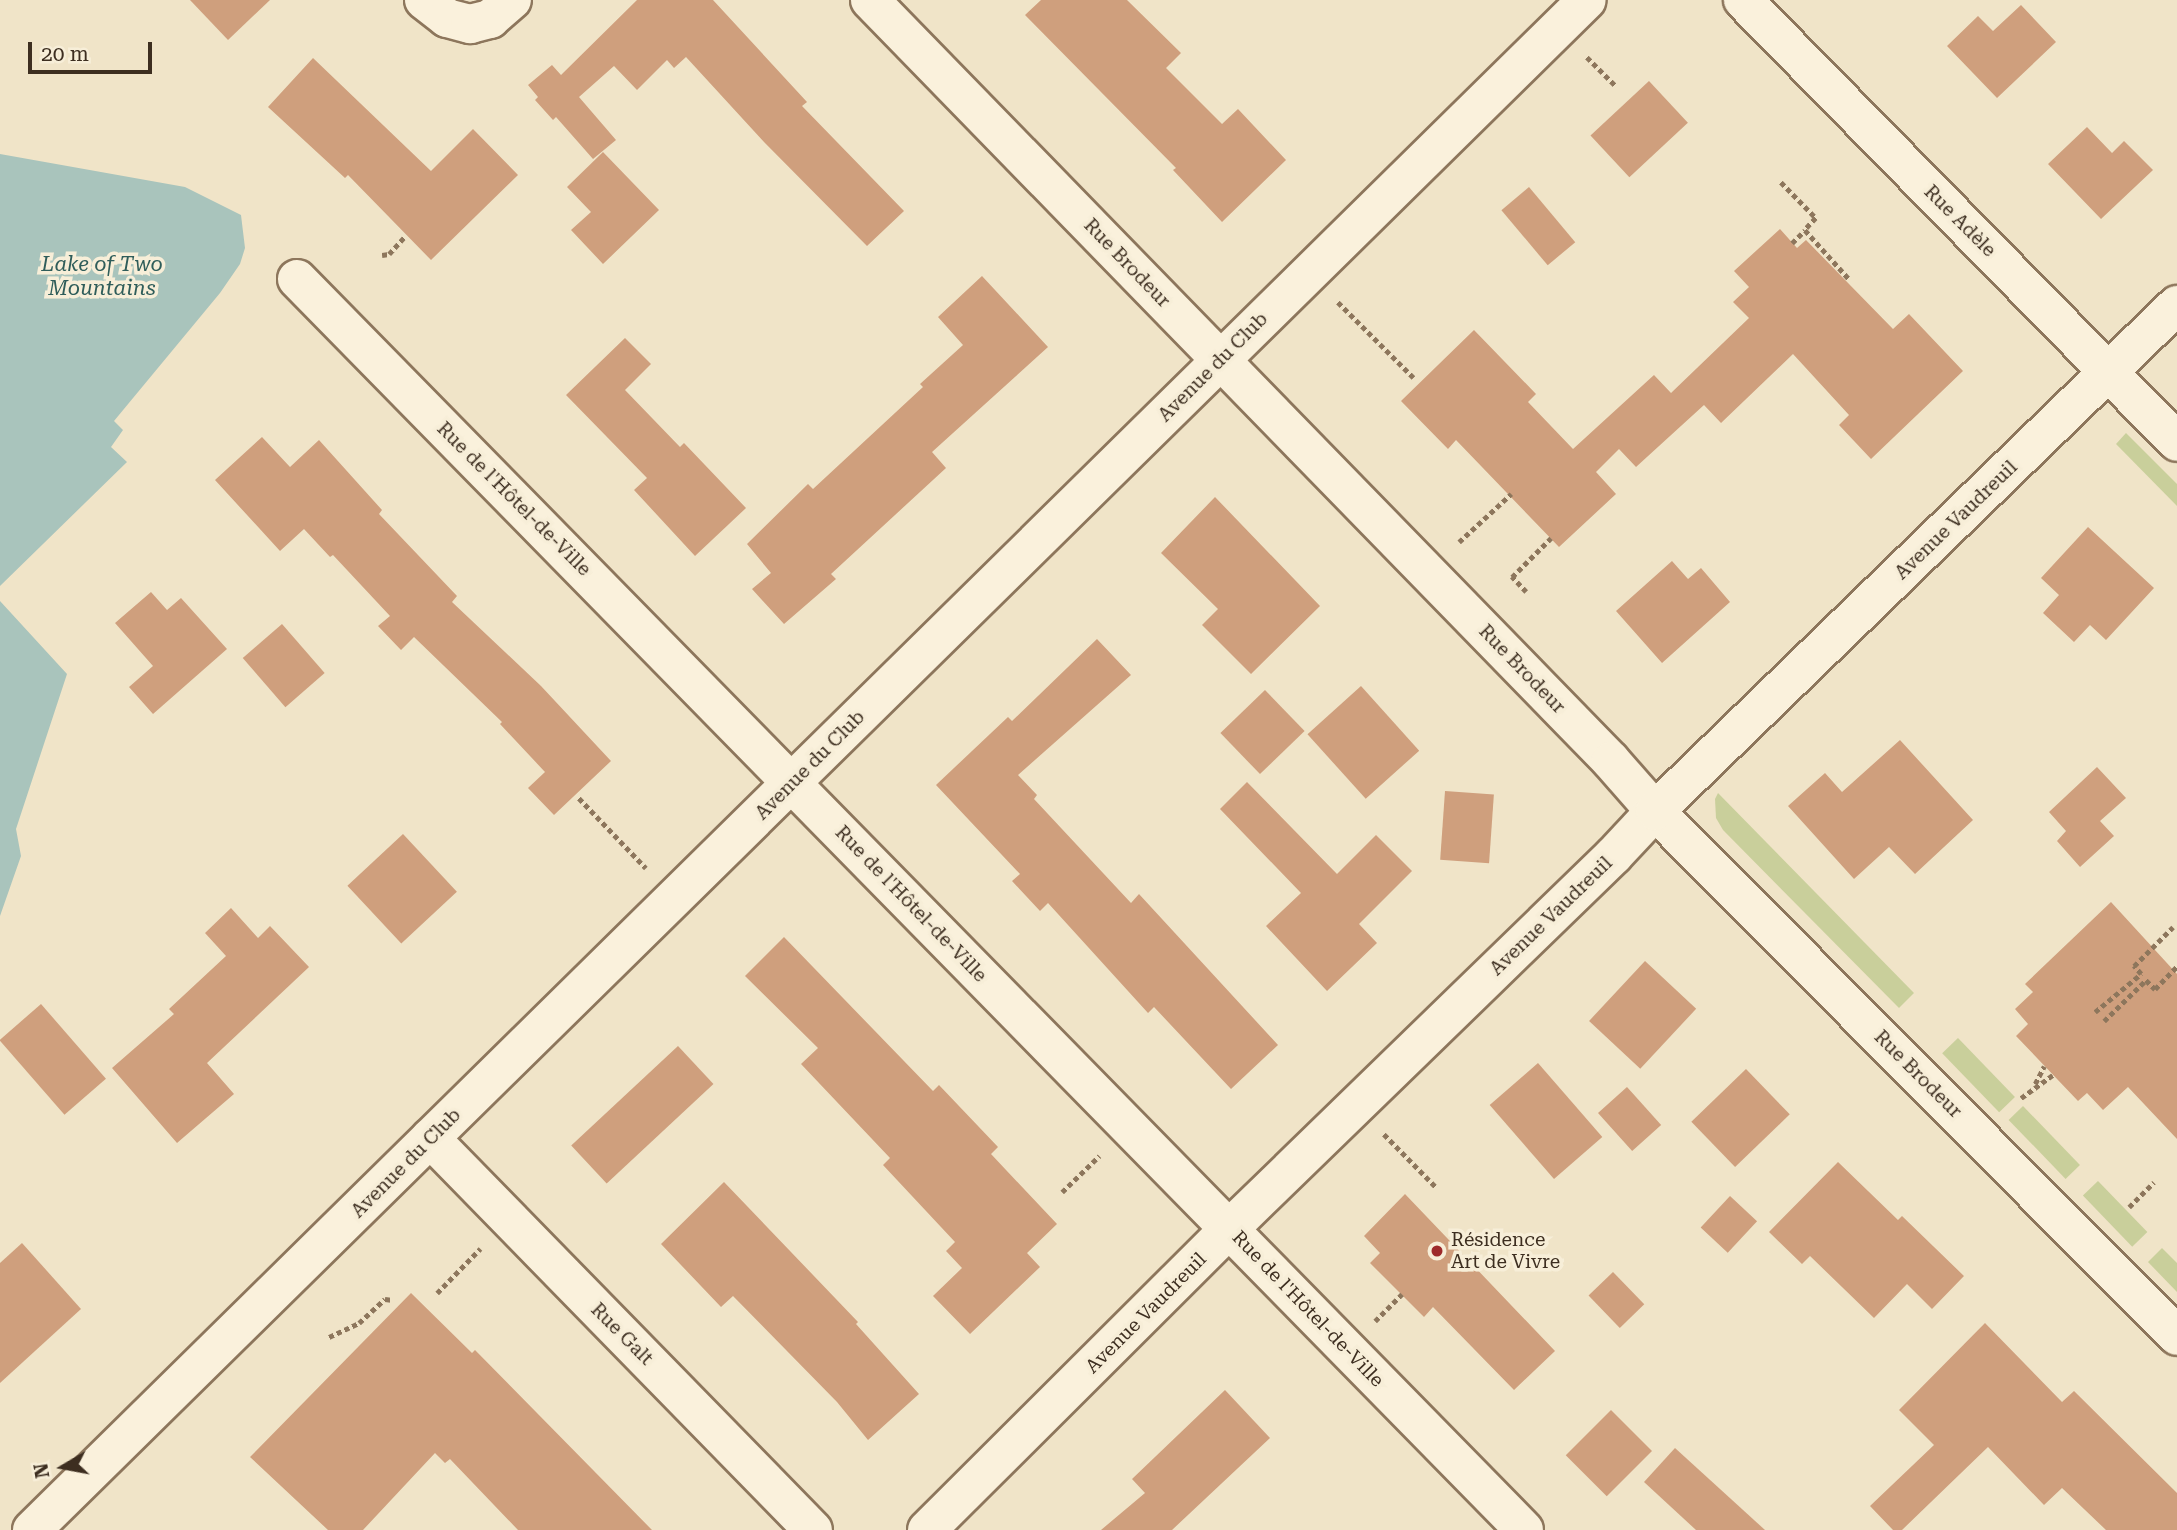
<!DOCTYPE html>
<html>
<head>
<meta charset="utf-8">
<style>
  body { margin:0 }
  #map { position:relative; width:2177px; height:1530px; overflow:hidden; background:#f0e4c8; font-family:"Roboto Serif",serif }
  div>[style] { position:absolute }
  .green>* { inset:0; background:#c9cf9b; transform-origin:0 0 }
  .water>* { inset:0; background:#a9c4bc }
  .building>* { inset:0; background:#cf9f7d; transform-origin:0 0 }
  .path>* { height:4.5px; margin-top:-2.25px; transform-origin:0; background:repeating-linear-gradient(90deg,#8d765c 0 5px,transparent 0 8.5px) }
  .roads { filter:drop-shadow(2px 0 #8d765c) drop-shadow(-2px 0 #8d765c) drop-shadow(0 2px #8d765c) drop-shadow(0 -2px #8d765c) }
  .minor>* { height:38px; margin:-19px; padding:0 19px; transform-origin:19px; border-radius:19px; background:#faf1dc }
  .dots>* { width:19px; height:19px; translate:-50% -50%; box-sizing:border-box; border:4px solid #f7eed8; border-radius:50% }
  span { translate:-50% -50%; white-space:nowrap; text-align:center; line-height:1.15; -webkit-text-stroke:7px #f7eed8; paint-order:stroke }
  .street-label { font-size:19px; color:#3d2e20 }
  .poi-label { font-size:19px; color:#3d2e20 }
  .left { translate:0 -50%; text-align:left }
  .water-label { font-size:21px; color:#2f5d5a; font-style:italic }
  .north { position:absolute; left:28px; top:1432px; width:70px; height:70px; -webkit-text-stroke:5px #f7eed8; paint-order:stroke; rotate:260deg; font-size:19px; font-weight:700; line-height:28px; text-align:center; color:#3d2e20 }
  .north::after { content:''; display:block; margin:auto; width:24px; height:32px; background:#3d2e20; clip-path:polygon(50% 0,100% 100%,50% 72%,0 100%) }
  .scale { position:absolute; left:28px; top:42px; width:124px; height:32px; box-sizing:border-box; border:4px solid #3d2e20; border-top:0; padding-left:9px; font-size:21px; line-height:24px; white-space:nowrap; color:#3d2e20; -webkit-text-stroke:5px #f7eed8; paint-order:stroke }
</style>
</head>
<body>
<div id="map">
  <div class="green">
    <div style="clip-path:polygon(2126px 433px,2177px 484px,2177px 506px,2116px 444px)"></div>
    <div style="clip-path:polygon(1718px 793px,1914px 993px,1899px 1008px,1723px 830px,1716px 818px,1715px 799px)"></div>
    <div style="left:1958px;top:1038px;width:82px;height:22px;rotate:46deg"></div>
    <div style="left:2023px;top:1106px;width:82px;height:20px;rotate:46deg"></div>
    <div style="left:2098px;top:1181px;width:71px;height:21px;rotate:46deg"></div>
    <div style="clip-path:polygon(2162px 1248px,2177px 1263px,2177px 1292px,2148px 1262px)"></div>
  </div>
  <div class="water">
    <div style="clip-path:polygon(0 154px,185px 187px,241px 215px,245px 248px,240px 264px,220px 293px,114px 421px,123px 430px,111px 447px,127px 462px,0 586px)"></div>
    <div style="clip-path:polygon(0 601px,67px 674px,16px 829px,21px 856px,0 916px)"></div>
  </div>
  <div class="building">
    <div style="clip-path:polygon(190px 0,270px 0,228px 40px)"></div>
    <div style="clip-path:polygon(637px 0,713px 0,807px 102px,802px 106px,904px 211px,867px 246px,764px 142px,686px 57px,674px 68px,667px 60px,637px 90px,614px 66px,579px 97px,616px 140px,593px 159px,556px 117px,553px 120px,535px 100px,538px 97px,528px 85px,552px 65px,561px 75px)"></div>
    <div style="clip-path:polygon(1041px 0,1127px 0,1181px 53px,1166px 68px,1222px 124px,1238px 109px,1286px 160px,1222px 222px,1173px 170px,1176px 168px,1025px 15px)"></div>
    <div style="clip-path:polygon(2021px 5px,2056px 42px,1997px 98px,1947px 46px,1978px 16px,1993px 31px)"></div>
    <div style="clip-path:polygon(313px 58px,431px 171px,473px 129px,518px 175px,431px 260px,348px 175px,345px 178px,268px 107px)"></div>
    <div style="left:1649px;top:81px;width:57px;height:80px;rotate:47deg"></div>
    <div style="clip-path:polygon(2087px 127px,2112px 153px,2124px 141px,2153px 170px,2101px 219px,2048px 164px)"></div>
    <div style="clip-path:polygon(603px 152px,659px 210px,603px 264px,571px 230px,591px 212px,567px 187px)"></div>
    <div style="left:1529px;top:187px;width:72px;height:36px;rotate:50deg"></div>
    <div style="clip-path:polygon(1780px 229px,1797px 248px,1806px 240px,1893px 329px,1909px 314px,1963px 371px,1871px 459px,1839px 425px,1849px 415px,1793px 354px,1721px 423px,1704px 405px,1636px 467px,1619px 449px,1596px 472px,1616px 494px,1559px 547px,1456px 440px,1448px 449px,1401px 401px,1474px 330px,1536px 394px,1528px 402px,1573px 449px,1654px 375px,1671px 393px,1749px 318px,1733px 302px,1749px 287px,1734px 271px)"></div>
    <div style="clip-path:polygon(982px 276px,1048px 347px,932px 452px,946px 468px,831px 574px,836px 579px,784px 624px,752px 589px,771px 573px,747px 544px,808px 484px,813px 489px,923px 387px,920px 384px,963px 345px,938px 317px)"></div>
    <div style="clip-path:polygon(625px 338px,651px 364px,625px 390px,680px 447px,684px 443px,746px 508px,695px 556px,634px 490px,647px 478px,566px 395px)"></div>
    <div style="clip-path:polygon(262px 437px,290px 467px,319px 440px,382px 510px,379px 514px,457px 596px,452px 602px,541px 686px,611px 761px,554px 815px,528px 788px,545px 772px,500px 724px,502px 722px,414px 637px,401px 650px,378px 626px,390px 616px,333px 555px,330px 557px,304px 529px,280px 551px,215px 480px)"></div>
    <div style="clip-path:polygon(1215px 497px,1320px 606px,1251px 674px,1202px 625px,1218px 609px,1161px 553px)"></div>
    <div style="clip-path:polygon(2088px 527px,2154px 588px,2106px 640px,2090px 625px,2074px 642px,2043px 613px,2059px 595px,2041px 578px)"></div>
    <div style="clip-path:polygon(1672px 561px,1688px 579px,1701px 568px,1730px 602px,1662px 663px,1616px 611px)"></div>
    <div style="clip-path:polygon(151px 592px,167px 610px,181px 598px,227px 649px,153px 714px,129px 687px,153px 666px,115px 623px)"></div>
    <div style="left:282px;top:624px;width:65px;height:52px;rotate:49deg"></div>
    <div style="clip-path:polygon(1097px 639px,1131px 675px,1018px 775px,1037px 795px,1034px 799px,1131px 903px,1139px 894px,1278px 1045px,1231px 1089px,1154px 1007px,1148px 1013px,1048px 903px,1040px 911px,1012px 881px,1020px 874px,936px 785px,1008px 717px,1012px 721px)"></div>
    <div style="left:1361px;top:686px;width:87px;height:72px;rotate:48deg"></div>
    <div style="left:1265px;top:690px;width:57px;height:62px;rotate:46deg"></div>
    <div style="clip-path:polygon(1900px 740px,1973px 820px,1915px 874px,1889px 847px,1854px 879px,1788px 806px,1825px 773px,1842px 792px)"></div>
    <div style="clip-path:polygon(2097px 767px,2126px 798px,2100px 821px,2114px 836px,2080px 867px,2057px 841px,2066px 831px,2049px 812px)"></div>
    <div style="clip-path:polygon(1247px 782px,1337px 874px,1376px 835px,1412px 871px,1359px 924px,1377px 943px,1327px 991px,1266px 926px,1301px 893px,1220px 809px)"></div>
    <div style="left:1445px;top:791px;width:49px;height:69px;rotate:4deg"></div>
    <div style="left:403px;top:834px;width:79px;height:76px;rotate:47deg"></div>
    <div style="clip-path:polygon(2111px 902px,2177px 974px,2177px 1139px,2128px 1087px,2103px 1110px,2087px 1093px,2078px 1101px,2016px 1036px,2028px 1024px,2015px 1009px,2033px 992px,2025px 984px)"></div>
    <div style="clip-path:polygon(231px 908px,258px 938px,270px 926px,309px 967px,207px 1063px,234px 1094px,177px 1143px,112px 1068px,174px 1014px,169px 1009px,226px 956px,205px 933px)"></div>
    <div style="clip-path:polygon(784px 937px,933px 1091px,939px 1085px,998px 1147px,991px 1154px,1057px 1224px,1027px 1253px,1040px 1267px,970px 1334px,933px 1296px,962px 1268px,946px 1251px,955px 1242px,883px 1165px,890px 1158px,801px 1064px,818px 1048px,745px 976px)"></div>
    <div style="left:1645px;top:961px;width:70px;height:82px;rotate:43deg"></div>
    <div style="left:41px;top:1004px;width:99px;height:55px;rotate:49deg"></div>
    <div style="left:678px;top:1046px;width:52px;height:146px;rotate:47deg"></div>
    <div style="left:1538px;top:1063px;width:98px;height:64px;rotate:49deg"></div>
    <div style="left:1746px;top:1069px;width:63px;height:76px;rotate:46deg"></div>
    <div style="left:1627px;top:1087px;width:51px;height:39px;rotate:48deg"></div>
    <div style="clip-path:polygon(1838px 1162px,1898px 1220px,1902px 1216px,1964px 1276px,1932px 1309px,1907px 1284px,1874px 1318px,1810px 1256px,1802px 1264px,1769px 1232px)"></div>
    <div style="clip-path:polygon(724px 1182px,858px 1322px,856px 1324px,919px 1394px,868px 1440px,837px 1402px,733px 1296px,721px 1307px,661px 1244px)"></div>
    <div style="clip-path:polygon(1405px 1194px,1555px 1351px,1514px 1390px,1433px 1307px,1424px 1317px,1370px 1263px,1380px 1253px,1364px 1236px)"></div>
    <div style="left:1730px;top:1196px;width:37px;height:43px;rotate:43deg"></div>
    <div style="clip-path:polygon(22px 1243px,81px 1309px,0 1383px,0 1263px)"></div>
    <div style="left:1613px;top:1272px;width:45px;height:34px;rotate:46deg"></div>
    <div style="clip-path:polygon(411px 1293px,472px 1353px,475px 1350px,652px 1530px,518px 1530px,450px 1459px,445px 1463px,435px 1453px,363px 1530px,328px 1530px,250px 1457px)"></div>
    <div style="clip-path:polygon(1985px 1323px,2062px 1402px,2074px 1391px,2177px 1493px,2177px 1530px,2106px 1530px,2062px 1488px,2044px 1505px,1988px 1447px,1902px 1530px,1893px 1530px,1870px 1506px,1934px 1445px,1899px 1410px)"></div>
    <div style="clip-path:polygon(1225px 1390px,1270px 1438px,1172px 1530px,1101px 1530px,1145px 1493px,1132px 1479px)"></div>
    <div style="left:1611px;top:1410px;width:58px;height:64px;rotate:45deg"></div>
    <div style="clip-path:polygon(1675px 1448px,1765px 1530px,1696px 1530px,1644px 1482px)"></div>
  </div>
  <div class="path">
    <div style="left:1587px;top:57px;width:41px;rotate:45deg"></div>
    <div style="left:1781px;top:182px;width:50px;rotate:45.8deg"></div>
    <div style="left:1816px;top:218px;width:16px;rotate:133deg"></div>
    <div style="left:1792px;top:243px;width:18px;rotate:-45deg"></div>
    <div style="left:1805px;top:230px;width:67px;rotate:48deg"></div>
    <div style="left:382px;top:255px;width:7px;rotate:-8deg"></div>
    <div style="left:389px;top:254px;width:25px;rotate:-48deg"></div>
    <div style="left:1338px;top:302px;width:107px;rotate:45deg"></div>
    <div style="left:1459px;top:542px;width:71px;rotate:-42.7deg"></div>
    <div style="left:1526px;top:592px;width:21px;rotate:-133deg"></div>
    <div style="left:1512px;top:577px;width:55px;rotate:-45deg"></div>
    <div style="left:579px;top:798px;width:97px;rotate:46.3deg"></div>
    <div style="left:2095px;top:1012px;width:60px;rotate:-39.6deg"></div>
    <div style="left:2141px;top:974px;width:11px;rotate:-131deg"></div>
    <div style="left:2134px;top:966px;width:55px;rotate:-45deg"></div>
    <div style="left:2104px;top:1021px;width:59px;rotate:-44.3deg"></div>
    <div style="left:2146px;top:980px;width:13px;rotate:45deg"></div>
    <div style="left:2155px;top:989px;width:32px;rotate:-46deg"></div>
    <div style="left:2035px;top:1084px;width:20px;rotate:-63deg"></div>
    <div style="left:2021px;top:1098px;width:39px;rotate:-36deg"></div>
    <div style="left:1384px;top:1134px;width:76px;rotate:45.5deg"></div>
    <div style="left:1062px;top:1192px;width:52px;rotate:-44.2deg"></div>
    <div style="left:2129px;top:1207px;width:35px;rotate:-45deg"></div>
    <div style="left:437px;top:1293px;width:62px;rotate:-45.7deg"></div>
    <div style="left:1375px;top:1321px;width:38px;rotate:-45deg"></div>
    <div style="left:329px;top:1337px;width:33px;rotate:-25deg"></div>
    <div style="left:359px;top:1323px;width:35px;rotate:-43deg"></div>
    <div style="left:385px;top:1299px;width:8px;rotate:7deg"></div>
  </div>
  <div class="roads">
    <div class="minor">
      <div style="left:424px;top:0;width:29px;rotate:38deg"></div>
      <div style="left:447px;top:18px;width:24px;rotate:15deg"></div>
      <div style="left:470px;top:24px;width:21px;rotate:-14deg"></div>
      <div style="left:490px;top:19px;width:29px;rotate:-41deg"></div>
      <div style="left:870px;top:0;width:1062px;rotate:45.76deg"></div>
      <div style="left:1611px;top:761px;width:67px;rotate:48.7deg"></div>
      <div style="left:1655px;top:811px;width:740px;rotate:45.16deg"></div>
      <div style="left:1743px;top:0;width:619px;rotate:45.52deg"></div>
      <div style="left:297px;top:279px;width:1752px;rotate:45.55deg"></div>
      <div style="left:430px;top:1138px;width:548px;rotate:45.67deg"></div>
      <div style="left:32px;top:1530px;width:2181px;rotate:-44.54deg"></div>
      <div style="left:927px;top:1530px;width:426px;rotate:-44.9deg"></div>
      <div style="left:1229px;top:1229px;width:537px;rotate:-44.17deg"></div>
      <div style="left:1614px;top:855px;width:60px;rotate:-47deg"></div>
      <div style="left:1655px;top:811px;width:727px;rotate:-44.11deg"></div>
    </div>
  </div>
  <div class="dots">
    <div style="left:1437px;top:1251px;background:#9e2a2b"></div>
  </div>
  <div class="street-label">
    <span style="left:1960px;top:221px;rotate:45deg">Rue Adèle</span>
    <span style="left:1127px;top:263px;rotate:46deg">Rue Brodeur</span>
    <span style="left:1213px;top:367px;rotate:-45deg">Avenue du Club</span>
    <span style="left:514px;top:499px;rotate:45deg">Rue de l'Hôtel-de-Ville</span>
    <span style="left:1956px;top:520px;rotate:-44deg">Avenue Vaudreuil</span>
    <span style="left:1522px;top:669px;rotate:46deg">Rue Brodeur</span>
    <span style="left:810px;top:765px;rotate:-45deg">Avenue du Club</span>
    <span style="left:911px;top:904px;rotate:46deg">Rue de l'Hôtel-de-Ville</span>
    <span style="left:1551px;top:916px;rotate:-44deg">Avenue Vaudreuil</span>
    <span style="left:1918px;top:1074px;rotate:45deg">Rue Brodeur</span>
    <span style="left:406px;top:1163px;rotate:-45deg">Avenue du Club</span>
    <span style="left:1308px;top:1309px;rotate:46deg">Rue de l'Hôtel-de-Ville</span>
    <span style="left:1146px;top:1313px;rotate:-45deg">Avenue Vaudreuil</span>
    <span style="left:622px;top:1334px;rotate:45deg">Rue Galt</span>
  </div>
  <div class="poi-label">
    <span class="left" style="left:1451px;top:1251px">Résidence<br>Art de Vivre</span>
  </div>
  <div class="water-label">
    <span style="left:102px;top:276px">Lake of Two<br>Mountains</span>
  </div>
  <div class="north">N</div>
  <div class="scale">20 m</div>
</div>
</body>
</html>
